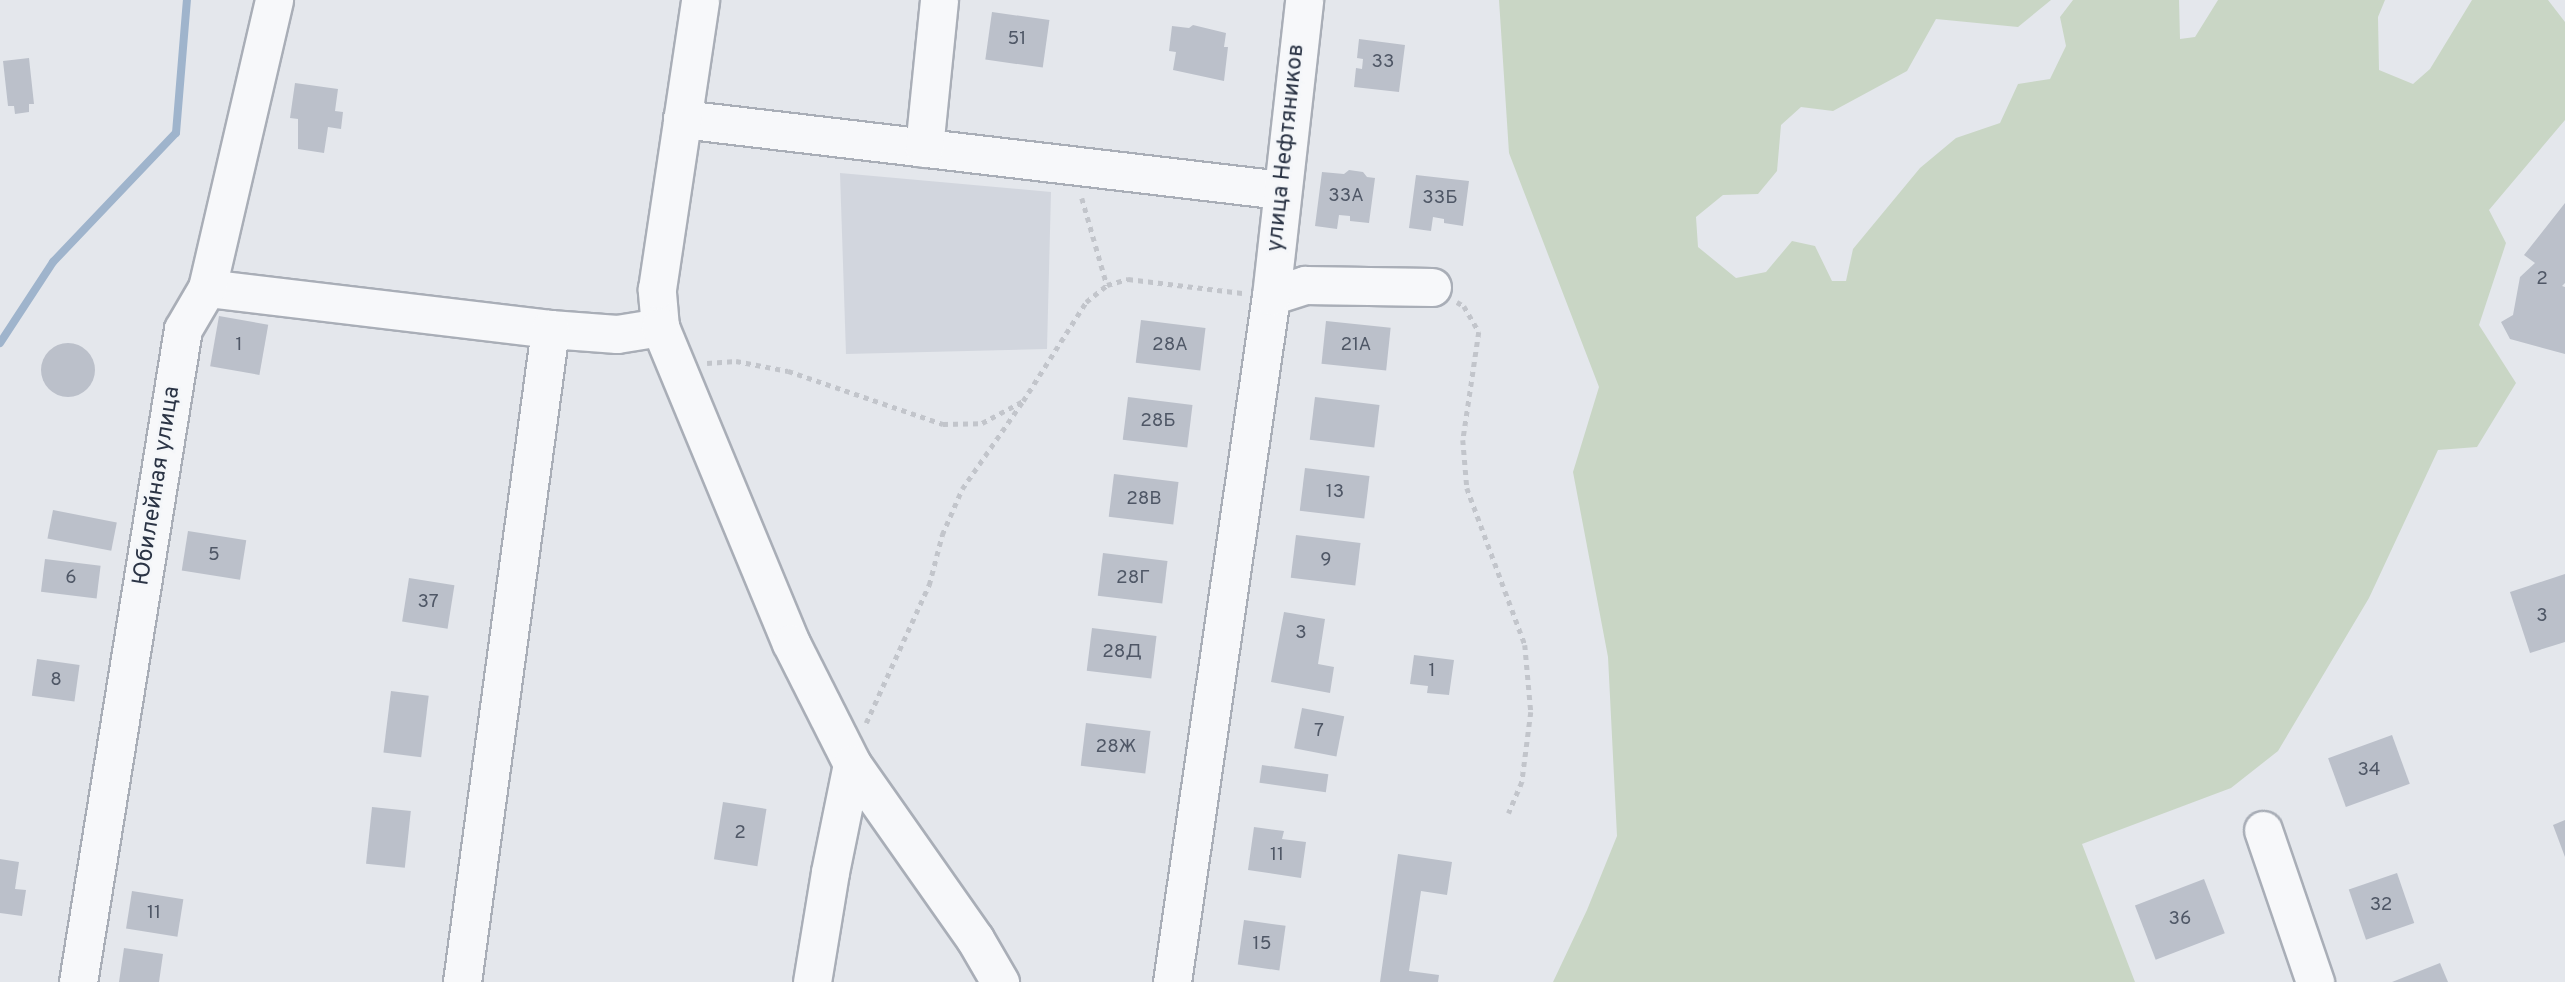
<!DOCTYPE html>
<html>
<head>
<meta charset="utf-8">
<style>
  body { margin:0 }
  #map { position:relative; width:2565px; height:982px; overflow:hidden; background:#e4e7ec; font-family:Overpass,sans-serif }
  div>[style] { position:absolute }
  .built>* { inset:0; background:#d2d6de }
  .green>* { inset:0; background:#c9d6c5 }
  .stream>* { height:8px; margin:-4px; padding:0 4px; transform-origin:4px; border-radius:4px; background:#9fb4cc }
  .building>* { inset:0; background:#bbc0ca; transform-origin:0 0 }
  .round { border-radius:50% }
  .path>* { height:4.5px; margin-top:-2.25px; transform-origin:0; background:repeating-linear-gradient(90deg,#c2c5cb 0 5px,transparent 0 10px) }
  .roads { filter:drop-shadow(2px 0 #a9aeb7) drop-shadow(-2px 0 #a9aeb7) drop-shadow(0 2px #a9aeb7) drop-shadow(0 -2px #a9aeb7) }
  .minor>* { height:37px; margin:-18.5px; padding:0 18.5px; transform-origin:18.5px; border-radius:18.5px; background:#f7f8fa }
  span { translate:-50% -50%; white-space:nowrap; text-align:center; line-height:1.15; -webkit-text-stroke:5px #f4f6f9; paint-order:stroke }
  .number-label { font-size:19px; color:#4f5766 }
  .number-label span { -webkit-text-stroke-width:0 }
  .street-label { font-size:23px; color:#2b3445 }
</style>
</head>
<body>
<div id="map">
  <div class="built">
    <div style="clip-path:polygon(840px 173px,1051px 192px,1047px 349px,846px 354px)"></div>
  </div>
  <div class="green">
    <div style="clip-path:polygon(1499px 0,2051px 0,2018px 27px,1936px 19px,1907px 71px,1833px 111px,1801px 107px,1781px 125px,1777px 171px,1758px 194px,1723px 195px,1696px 217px,1698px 247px,1736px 278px,1766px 272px,1792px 241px,1815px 246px,1832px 281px,1846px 281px,1853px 249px,1920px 168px,1956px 138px,2000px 123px,2018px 84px,2050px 79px,2066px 46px,2060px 17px,2073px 0,2179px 0,2180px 39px,2195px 37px,2218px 0,2385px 0,2378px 17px,2379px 70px,2413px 84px,2430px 69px,2472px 0,2548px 0,2565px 22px,2565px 120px,2489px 210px,2506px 243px,2479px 325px,2516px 383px,2477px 447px,2438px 450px,2369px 598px,2278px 751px,2231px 788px,2082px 844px,2135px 982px,1553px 982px,1587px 910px,1617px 836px,1608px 657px,1573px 472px,1599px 387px,1509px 153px)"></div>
  </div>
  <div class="stream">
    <div style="left:0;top:343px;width:97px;rotate:-56.8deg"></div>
    <div style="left:53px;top:262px;width:178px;rotate:-46.4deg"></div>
    <div style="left:176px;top:133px;width:133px;rotate:-85.3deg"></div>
  </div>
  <div class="building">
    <div style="left:992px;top:12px;width:58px;height:48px;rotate:8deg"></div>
    <div style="clip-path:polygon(1193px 25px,1226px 33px,1224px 47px,1228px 47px,1224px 81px,1173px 70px,1176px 52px,1169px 51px,1172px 26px,1189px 28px)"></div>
    <div style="clip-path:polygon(1359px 39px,1405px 45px,1399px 92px,1354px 87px,1356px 68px,1362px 69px,1363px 59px,1357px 58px)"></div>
    <div style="clip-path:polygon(29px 58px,34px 104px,29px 104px,29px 112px,15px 114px,14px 106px,8px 106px,3px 61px)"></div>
    <div style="clip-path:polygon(295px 83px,338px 89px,335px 111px,343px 112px,341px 129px,328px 127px,324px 153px,298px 149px,298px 119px,290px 118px)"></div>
    <div style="clip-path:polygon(1349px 170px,1363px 172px,1367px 177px,1375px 178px,1369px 223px,1350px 221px,1350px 216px,1339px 215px,1337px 229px,1315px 226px,1322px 172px,1344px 174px)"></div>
    <div style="clip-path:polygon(1416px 175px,1469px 181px,1463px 226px,1444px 223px,1444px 219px,1433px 217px,1431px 231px,1409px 228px)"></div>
    <div style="clip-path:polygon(2565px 203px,2565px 283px,2562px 286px,2565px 287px,2565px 354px,2510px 339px,2501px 322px,2513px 315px,2520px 277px,2535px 263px,2524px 255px)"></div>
    <div style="left:219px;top:316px;width:50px;height:51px;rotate:10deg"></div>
    <div style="left:1141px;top:320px;width:65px;height:43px;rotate:7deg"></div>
    <div style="left:1326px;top:321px;width:65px;height:43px;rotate:6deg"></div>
    <div class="round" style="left:41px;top:343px;width:54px;height:54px"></div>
    <div style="left:1128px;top:397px;width:65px;height:43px;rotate:7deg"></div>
    <div style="left:1315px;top:397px;width:65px;height:43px;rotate:7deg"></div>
    <div style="left:1305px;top:468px;width:65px;height:43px;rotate:7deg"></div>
    <div style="left:1114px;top:474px;width:65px;height:43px;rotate:7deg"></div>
    <div style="left:53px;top:510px;width:65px;height:29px;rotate:11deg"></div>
    <div style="left:188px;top:531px;width:59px;height:40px;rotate:9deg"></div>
    <div style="left:1296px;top:535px;width:65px;height:43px;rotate:7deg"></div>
    <div style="left:1103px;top:553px;width:65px;height:43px;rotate:7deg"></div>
    <div style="left:45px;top:559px;width:56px;height:33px;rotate:7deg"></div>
    <div style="clip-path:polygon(2565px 574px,2565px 642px,2530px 653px,2510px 592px)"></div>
    <div style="left:409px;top:578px;width:46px;height:44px;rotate:9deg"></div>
    <div style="clip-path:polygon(1284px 612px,1325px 619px,1318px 664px,1334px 667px,1330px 693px,1271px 682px)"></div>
    <div style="left:1092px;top:628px;width:65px;height:43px;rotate:7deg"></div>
    <div style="clip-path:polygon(1414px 655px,1454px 660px,1449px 695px,1427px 693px,1428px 686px,1410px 684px)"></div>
    <div style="left:37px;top:659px;width:43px;height:37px;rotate:8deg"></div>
    <div style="left:391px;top:691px;width:38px;height:62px;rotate:7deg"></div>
    <div style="left:1302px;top:708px;width:43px;height:41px;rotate:11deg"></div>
    <div style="left:1086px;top:723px;width:65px;height:43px;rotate:7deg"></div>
    <div style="left:2392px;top:735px;width:52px;height:68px;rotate:70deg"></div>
    <div style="left:1262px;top:765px;width:67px;height:18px;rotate:8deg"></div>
    <div style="left:723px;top:802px;width:44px;height:58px;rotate:9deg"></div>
    <div style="left:372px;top:807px;width:39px;height:57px;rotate:6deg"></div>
    <div style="clip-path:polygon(2565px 820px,2565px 857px,2553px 825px)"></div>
    <div style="clip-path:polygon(1254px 827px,1284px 831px,1282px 839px,1306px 842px,1301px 878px,1248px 870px)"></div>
    <div style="clip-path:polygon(1398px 854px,1452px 862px,1447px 895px,1421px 891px,1409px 971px,1439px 975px,1438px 982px,1380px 982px)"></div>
    <div style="clip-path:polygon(0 859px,19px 862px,15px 889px,26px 890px,22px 916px,0 913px)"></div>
    <div style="left:2397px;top:873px;width:53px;height:51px;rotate:71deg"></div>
    <div style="left:2204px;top:879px;width:58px;height:74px;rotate:69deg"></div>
    <div style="left:132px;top:891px;width:52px;height:38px;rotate:9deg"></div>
    <div style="left:1244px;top:920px;width:42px;height:45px;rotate:8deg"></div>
    <div style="clip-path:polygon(124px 948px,163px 954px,159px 982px,119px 982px)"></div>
    <div style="clip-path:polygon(2440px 963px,2448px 982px,2392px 982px)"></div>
  </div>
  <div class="path">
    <div style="left:1082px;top:198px;width:91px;rotate:74deg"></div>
    <div style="left:1457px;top:302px;width:8px;rotate:30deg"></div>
    <div style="left:1464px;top:306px;width:30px;rotate:60deg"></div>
    <div style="left:1479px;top:332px;width:109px;rotate:98.4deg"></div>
    <div style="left:1463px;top:440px;width:48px;rotate:85.2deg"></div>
    <div style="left:1467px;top:488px;width:167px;rotate:69.7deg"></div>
    <div style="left:1525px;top:645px;width:67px;rotate:84.9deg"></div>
    <div style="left:1531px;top:712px;width:71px;rotate:97.3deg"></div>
    <div style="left:1522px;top:782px;width:34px;rotate:113deg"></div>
    <div style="left:707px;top:363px;width:29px;rotate:-4deg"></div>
    <div style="left:736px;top:361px;width:53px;rotate:10.9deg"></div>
    <div style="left:788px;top:371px;width:164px;rotate:18.9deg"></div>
    <div style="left:943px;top:424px;width:39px;rotate:-1deg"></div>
    <div style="left:982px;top:423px;width:47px;rotate:-28.2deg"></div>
    <div style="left:866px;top:723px;width:152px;rotate:-65.5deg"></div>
    <div style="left:929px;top:585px;width:52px;rotate:-75.4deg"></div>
    <div style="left:942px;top:535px;width:50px;rotate:-66.5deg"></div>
    <div style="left:962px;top:489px;width:107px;rotate:-55.3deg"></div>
    <div style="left:1023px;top:401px;width:117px;rotate:-57.5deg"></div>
    <div style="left:1086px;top:302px;width:27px;rotate:-39deg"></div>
    <div style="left:1107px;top:285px;width:22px;rotate:-16deg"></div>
    <div style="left:1128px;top:279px;width:115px;rotate:7deg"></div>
  </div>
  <div class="roads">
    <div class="minor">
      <div style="left:682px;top:119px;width:603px;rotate:6.76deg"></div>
      <div style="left:924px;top:148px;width:149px;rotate:-84.2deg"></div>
      <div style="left:207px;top:288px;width:345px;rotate:6.8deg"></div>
      <div style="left:550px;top:329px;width:67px;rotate:4.3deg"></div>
      <div style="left:617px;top:334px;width:44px;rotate:-9.2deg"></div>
      <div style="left:660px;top:327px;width:38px;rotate:-95deg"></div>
      <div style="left:657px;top:289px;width:292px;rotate:-81.5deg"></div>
      <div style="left:1271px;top:296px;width:36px;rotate:-18deg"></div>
      <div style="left:1305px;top:285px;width:127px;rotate:0.9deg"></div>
      <div style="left:660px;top:327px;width:342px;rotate:67.5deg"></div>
      <div style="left:791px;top:643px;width:136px;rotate:63.2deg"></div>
      <div style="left:852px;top:764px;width:214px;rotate:54.9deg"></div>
      <div style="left:975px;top:939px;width:50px;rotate:59.8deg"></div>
      <div style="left:2263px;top:830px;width:161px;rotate:71.1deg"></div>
      <div style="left:78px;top:982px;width:661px;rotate:-80.87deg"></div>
      <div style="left:183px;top:329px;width:48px;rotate:-59.7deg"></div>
      <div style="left:207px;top:288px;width:296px;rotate:-76.9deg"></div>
      <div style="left:462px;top:982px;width:659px;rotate:-82.32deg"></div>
      <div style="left:812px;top:982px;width:111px;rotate:-80.7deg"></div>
      <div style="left:830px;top:872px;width:110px;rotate:-78.5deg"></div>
      <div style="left:1172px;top:982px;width:693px;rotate:-81.79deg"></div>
      <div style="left:1271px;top:296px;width:298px;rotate:-83.6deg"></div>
    </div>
  </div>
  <div class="number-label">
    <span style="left:1017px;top:40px">51</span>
    <span style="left:1383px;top:63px">33</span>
    <span style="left:1346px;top:197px">33А</span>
    <span style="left:1440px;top:199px">33Б</span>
    <span style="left:2542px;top:280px">2</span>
    <span style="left:239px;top:346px">1</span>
    <span style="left:1170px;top:346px">28А</span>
    <span style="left:1356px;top:346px">21А</span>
    <span style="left:1158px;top:422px">28Б</span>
    <span style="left:1335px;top:493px">13</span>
    <span style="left:1144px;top:500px">28В</span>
    <span style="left:214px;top:556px">5</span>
    <span style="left:1326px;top:561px">9</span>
    <span style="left:71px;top:579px">6</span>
    <span style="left:1133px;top:579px">28Г</span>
    <span style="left:428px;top:603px">37</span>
    <span style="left:2542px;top:617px">3</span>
    <span style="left:1301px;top:634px">3</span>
    <span style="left:1122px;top:653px">28Д</span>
    <span style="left:1432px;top:672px">1</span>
    <span style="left:56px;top:681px">8</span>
    <span style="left:1319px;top:732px">7</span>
    <span style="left:1116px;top:748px">28Ж</span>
    <span style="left:2369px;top:771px">34</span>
    <span style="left:740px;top:834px">2</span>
    <span style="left:1277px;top:856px">11</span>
    <span style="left:2381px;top:906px">32</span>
    <span style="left:154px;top:914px">11</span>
    <span style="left:2180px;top:920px">36</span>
    <span style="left:1262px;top:945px">15</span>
  </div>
  <div class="street-label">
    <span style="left:1287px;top:148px;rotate:-84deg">улица Нефтяников</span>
    <span style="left:158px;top:486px;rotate:-81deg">Юбилейная улица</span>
  </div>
</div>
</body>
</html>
